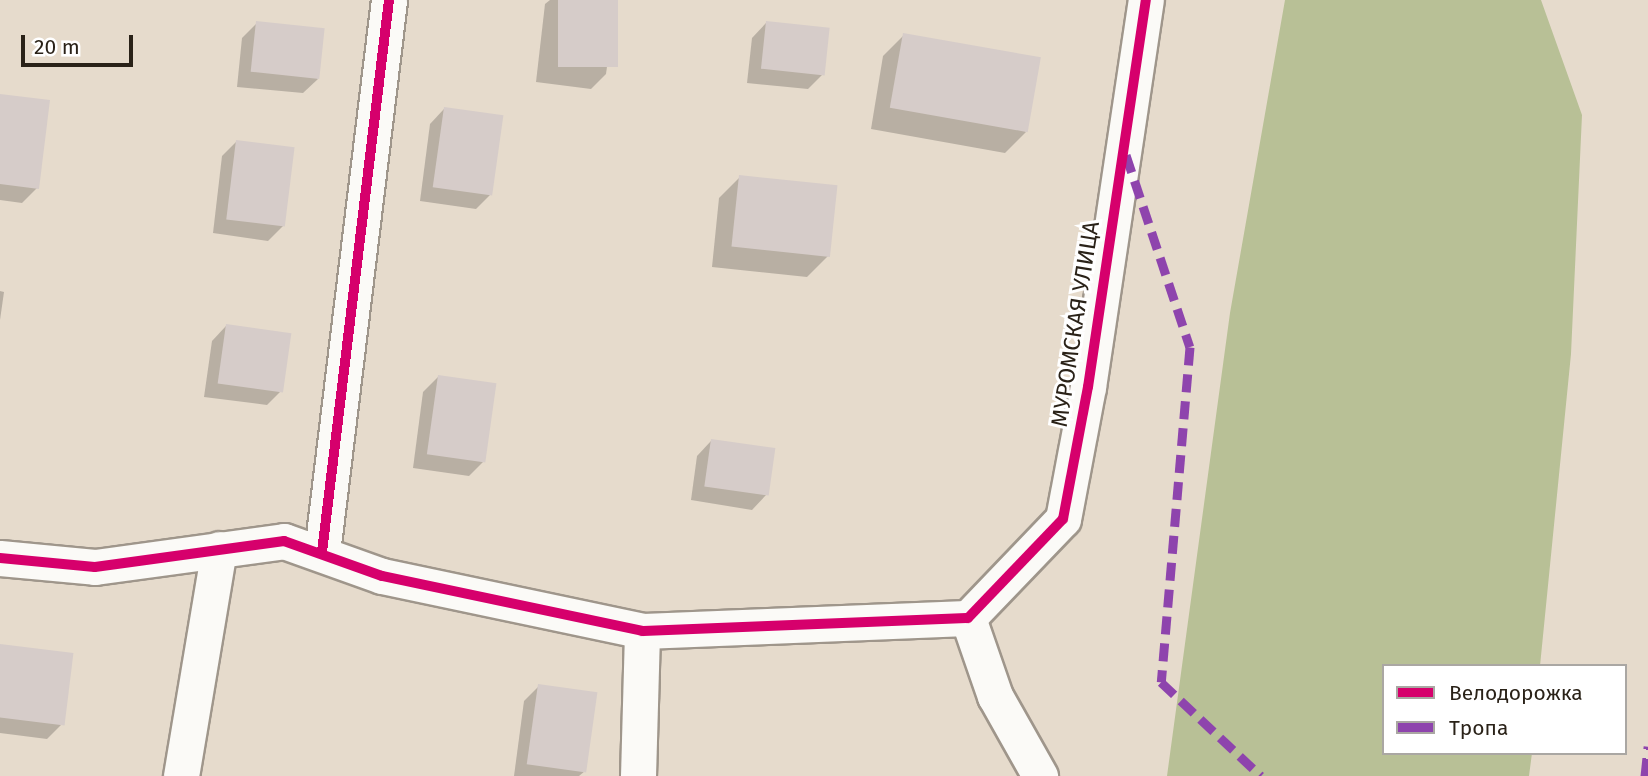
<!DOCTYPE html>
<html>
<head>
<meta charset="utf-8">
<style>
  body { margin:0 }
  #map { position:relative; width:1648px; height:776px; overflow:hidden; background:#e6dbcc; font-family:"Fira Sans",sans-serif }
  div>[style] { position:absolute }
  .forest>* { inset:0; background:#b8c096 }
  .shadow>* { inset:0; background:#0003 }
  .building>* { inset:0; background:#d6ccc9; transform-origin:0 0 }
  .roads { filter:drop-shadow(2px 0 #9f968b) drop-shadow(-2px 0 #9f968b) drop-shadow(0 2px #9f968b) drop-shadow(0 -2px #9f968b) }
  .minor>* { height:35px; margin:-17.5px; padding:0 17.5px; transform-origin:17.5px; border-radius:17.5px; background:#fbfaf7 }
  .quiet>* { height:9px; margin-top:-4.5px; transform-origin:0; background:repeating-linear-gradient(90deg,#8e44ad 0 18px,transparent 0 27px) }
  .cycleway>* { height:10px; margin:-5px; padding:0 5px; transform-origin:5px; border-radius:5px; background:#d6006c }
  span { translate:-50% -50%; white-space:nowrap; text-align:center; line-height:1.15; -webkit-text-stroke:6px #fff; paint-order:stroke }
  .street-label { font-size:23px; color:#2a2218 }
  .legend { position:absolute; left:1382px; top:664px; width:245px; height:91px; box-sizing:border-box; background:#fff; border:2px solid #aaa7a3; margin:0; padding:9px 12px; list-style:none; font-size:21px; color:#2a2218 }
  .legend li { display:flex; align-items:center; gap:14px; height:35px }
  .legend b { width:35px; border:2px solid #aaa7a3 }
  .scale { position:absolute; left:21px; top:35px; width:112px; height:32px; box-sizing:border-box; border:4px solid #2a2218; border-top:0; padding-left:9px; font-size:21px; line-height:24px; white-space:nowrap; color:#2a2218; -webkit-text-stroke:5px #fff; paint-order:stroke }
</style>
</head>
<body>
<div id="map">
  <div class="forest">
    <div style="clip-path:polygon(1285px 0,1541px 0,1582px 115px,1571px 354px,1540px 666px,1384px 666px,1384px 753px,1532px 753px,1529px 776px,1167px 776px,1230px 313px)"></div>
  </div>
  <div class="shadow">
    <div style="clip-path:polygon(550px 0,616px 0,606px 74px,591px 89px,536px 82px,545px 4px)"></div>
    <div style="clip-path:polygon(257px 23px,318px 79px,303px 93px,237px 87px,242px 38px)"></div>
    <div style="clip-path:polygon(766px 23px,823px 74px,808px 89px,747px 83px,752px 38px)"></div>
    <div style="clip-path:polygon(904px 35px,1026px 132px,1005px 153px,871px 129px,883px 56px)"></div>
    <div style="clip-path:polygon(0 96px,37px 188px,22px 203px,0 200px)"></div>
    <div style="clip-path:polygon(444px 109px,491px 194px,476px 209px,420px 201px,430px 124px)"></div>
    <div style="clip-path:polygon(237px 141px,283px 226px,268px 241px,213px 233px,222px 156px)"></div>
    <div style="clip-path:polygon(740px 177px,828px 256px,807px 277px,712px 267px,719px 198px)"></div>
    <div style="clip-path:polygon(0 291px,4px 292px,0 320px)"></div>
    <div style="clip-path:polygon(226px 326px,281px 391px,267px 405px,204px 397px,212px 341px)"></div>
    <div style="clip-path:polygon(438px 377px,484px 461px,469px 476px,413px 468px,423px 392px)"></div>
    <div style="clip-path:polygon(711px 441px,766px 495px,752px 510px,691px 500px,697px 456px)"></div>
    <div style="clip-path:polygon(0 645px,62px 724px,47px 739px,0 733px)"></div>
    <div style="clip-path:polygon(539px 686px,585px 771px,579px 776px,514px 776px,524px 701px)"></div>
  </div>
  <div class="building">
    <div style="left:558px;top:0;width:60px;height:67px"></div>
    <div style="left:256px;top:21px;width:69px;height:51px;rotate:6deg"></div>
    <div style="left:766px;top:21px;width:64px;height:48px;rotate:6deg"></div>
    <div style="left:903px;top:33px;width:140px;height:76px;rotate:10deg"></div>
    <div style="clip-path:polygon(0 94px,50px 100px,39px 189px,0 184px)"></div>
    <div style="left:444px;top:107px;width:60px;height:81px;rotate:8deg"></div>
    <div style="left:236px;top:140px;width:59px;height:80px;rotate:7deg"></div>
    <div style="left:739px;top:175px;width:99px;height:72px;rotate:6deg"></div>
    <div style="left:226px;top:324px;width:66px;height:60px;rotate:8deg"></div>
    <div style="left:438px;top:375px;width:59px;height:80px;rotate:8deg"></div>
    <div style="left:711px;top:439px;width:65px;height:48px;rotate:8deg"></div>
    <div style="left:0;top:644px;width:74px;height:73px;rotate:7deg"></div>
    <div style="left:538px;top:684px;width:60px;height:81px;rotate:8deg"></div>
  </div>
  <div class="roads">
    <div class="minor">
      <div style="left:322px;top:552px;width:556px;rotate:-83.08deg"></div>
      <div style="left:0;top:558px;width:95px;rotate:5.4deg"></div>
      <div style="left:95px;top:567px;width:191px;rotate:-7.8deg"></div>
      <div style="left:284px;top:541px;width:104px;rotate:19.7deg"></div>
      <div style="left:382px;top:576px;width:266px;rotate:11.9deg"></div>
      <div style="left:642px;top:631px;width:326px;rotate:-2.3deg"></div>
      <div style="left:968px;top:618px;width:137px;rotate:-46.2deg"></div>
      <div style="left:1063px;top:519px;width:134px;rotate:-79.3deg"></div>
      <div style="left:1088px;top:387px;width:391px;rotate:-81.5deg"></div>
      <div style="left:968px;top:618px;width:83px;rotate:70.9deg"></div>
      <div style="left:995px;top:696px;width:92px;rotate:60.6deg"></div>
      <div style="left:181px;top:776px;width:230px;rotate:-80.5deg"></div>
      <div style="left:638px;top:776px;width:145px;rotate:-88.4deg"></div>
    </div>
  </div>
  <div class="quiet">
    <div style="left:1126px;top:155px;width:202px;rotate:71.6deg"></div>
    <div style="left:1190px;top:347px;width:336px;rotate:94.9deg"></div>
    <div style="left:1161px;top:682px;width:137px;rotate:43.2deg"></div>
    <div style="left:1645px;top:776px;width:30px;rotate:-84deg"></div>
  </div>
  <div class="cycleway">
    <div style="left:322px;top:552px;width:556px;rotate:-83.08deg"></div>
    <div style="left:0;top:558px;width:95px;rotate:5.4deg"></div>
    <div style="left:95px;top:567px;width:191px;rotate:-7.8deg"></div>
    <div style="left:284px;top:541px;width:104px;rotate:19.7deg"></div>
    <div style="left:382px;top:576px;width:266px;rotate:11.9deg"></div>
    <div style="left:642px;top:631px;width:326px;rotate:-2.3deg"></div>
    <div style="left:968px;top:618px;width:137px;rotate:-46.2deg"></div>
    <div style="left:1063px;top:519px;width:134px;rotate:-79.3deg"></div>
    <div style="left:1088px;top:387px;width:391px;rotate:-81.5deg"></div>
  </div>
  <div class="street-label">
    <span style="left:1075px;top:324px;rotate:-81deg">МУРОМСКАЯ УЛИЦА</span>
  </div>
  <ul class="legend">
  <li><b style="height:9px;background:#d6006c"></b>Велодорожка</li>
  <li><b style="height:9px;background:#8e44ad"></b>Тропа</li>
  </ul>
  <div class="scale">20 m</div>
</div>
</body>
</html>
